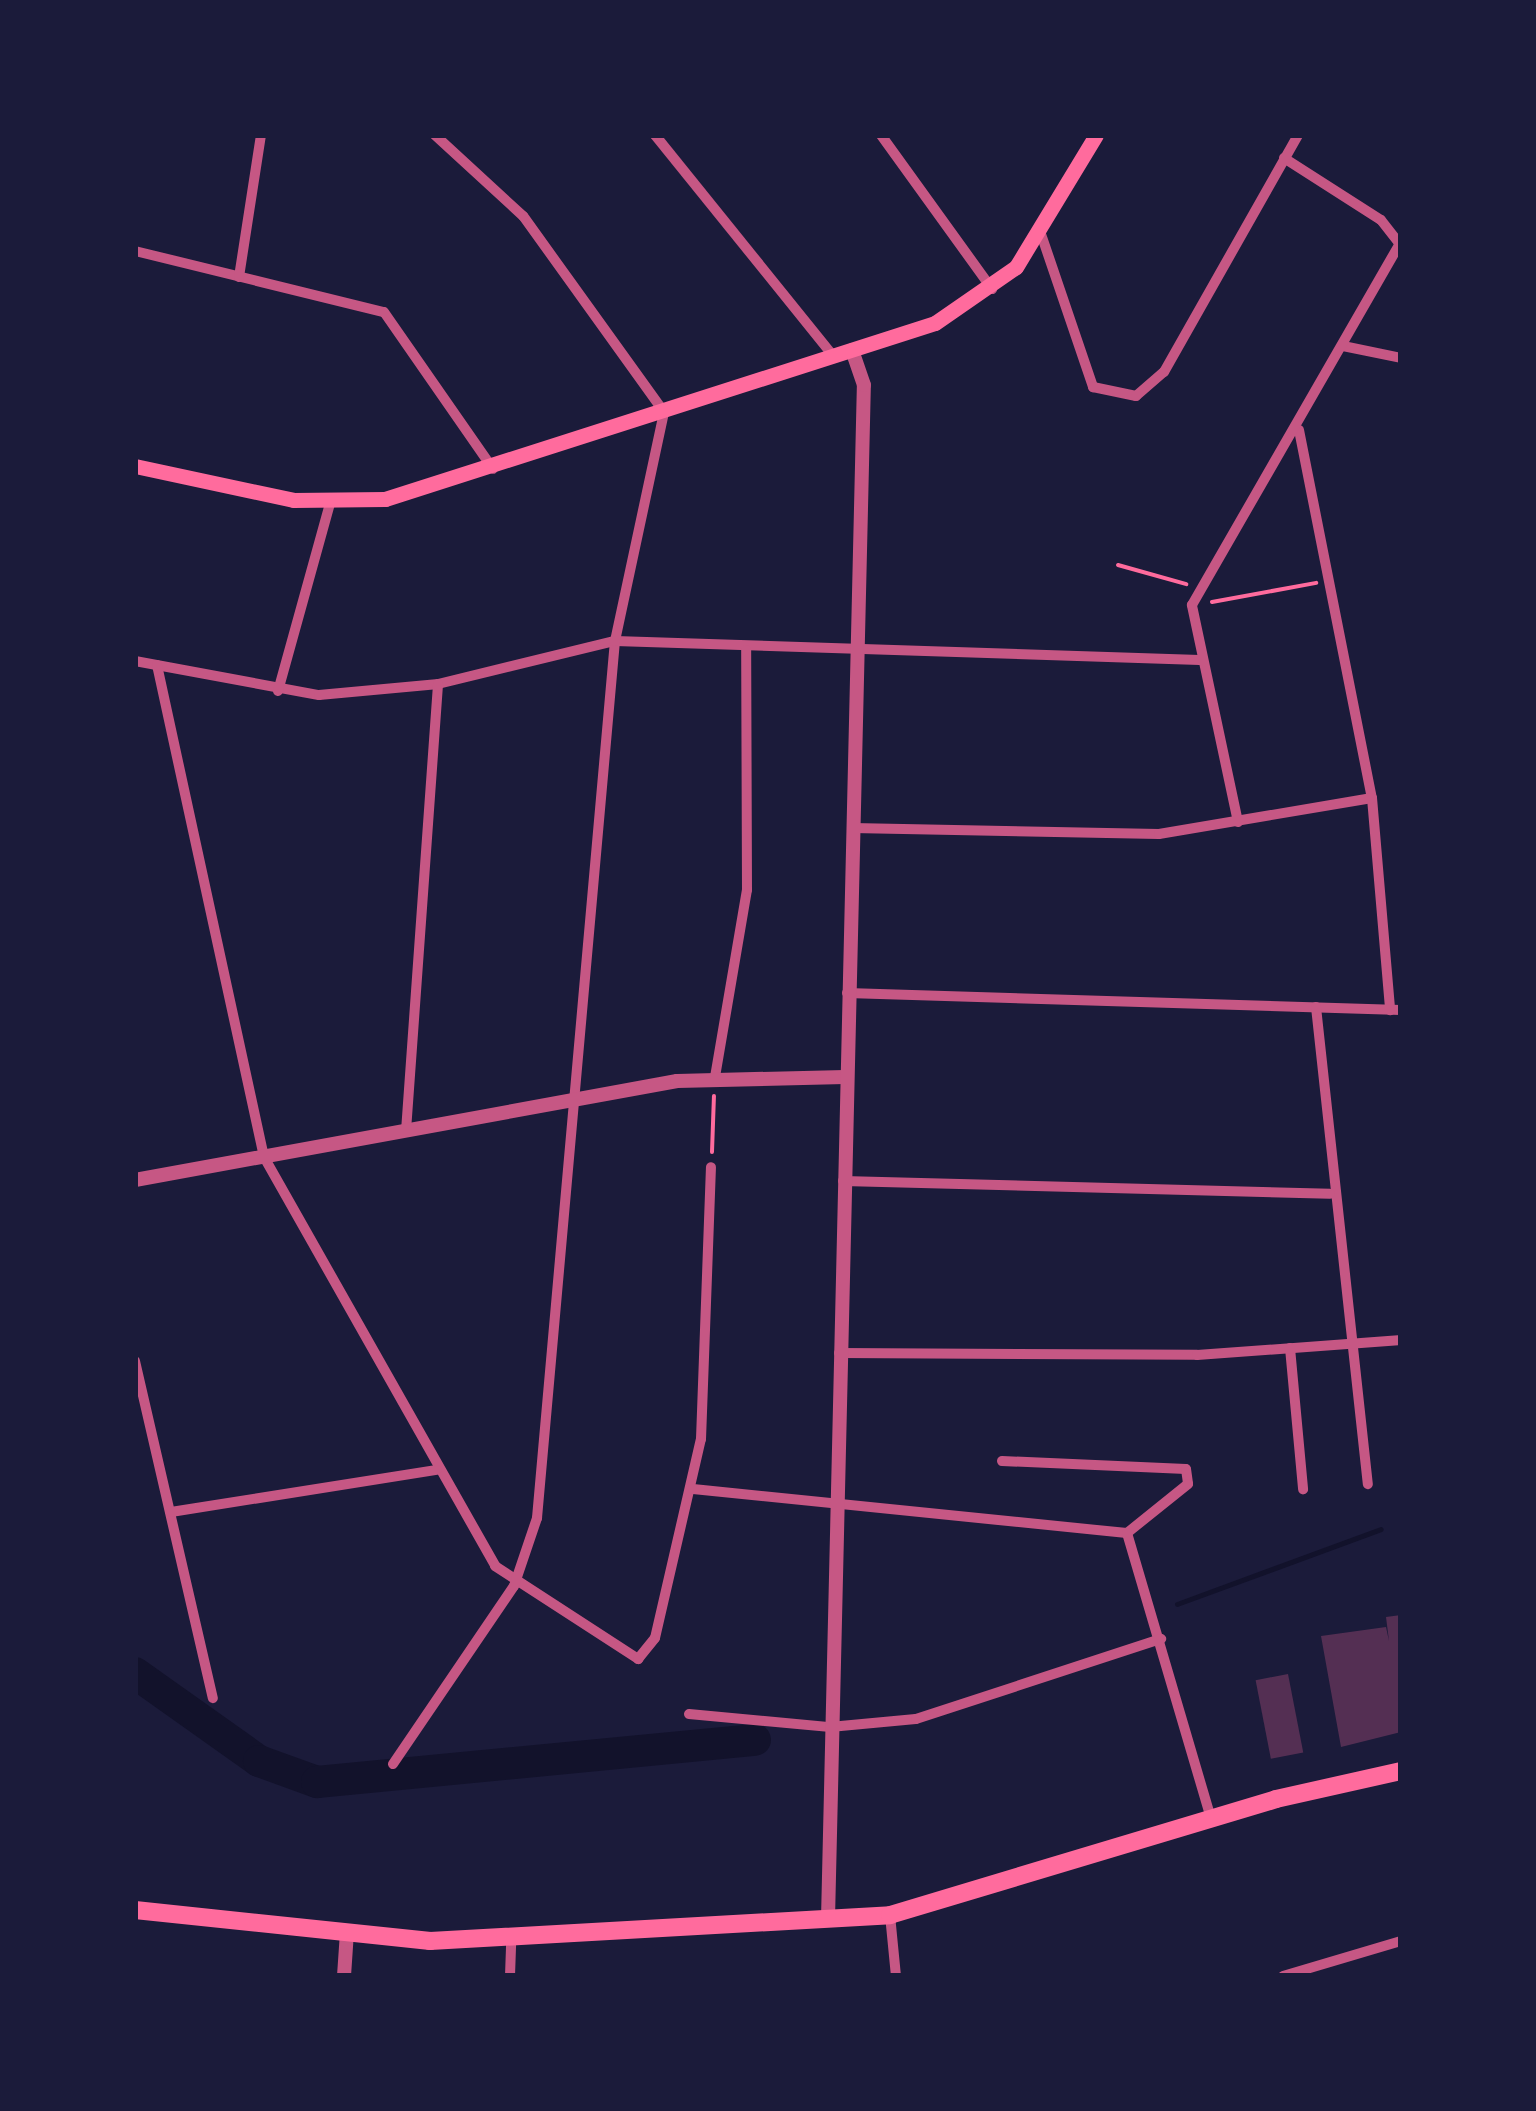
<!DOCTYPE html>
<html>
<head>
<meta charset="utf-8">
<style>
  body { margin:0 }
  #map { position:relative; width:1536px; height:2111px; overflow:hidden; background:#1b1b3a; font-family:"Asap Condensed",sans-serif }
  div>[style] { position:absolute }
  .stream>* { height:5px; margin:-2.5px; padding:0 2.5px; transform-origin:2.5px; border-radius:2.5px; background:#12122b }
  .river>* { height:32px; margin:-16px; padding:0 16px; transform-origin:16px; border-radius:16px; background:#12122b }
  .building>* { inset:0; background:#542f53; transform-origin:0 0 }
  .path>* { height:4px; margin:-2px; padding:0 2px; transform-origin:2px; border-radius:2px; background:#ff6b9d }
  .minor>* { height:10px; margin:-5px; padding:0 5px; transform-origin:5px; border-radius:5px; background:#c65784 }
  .tertiary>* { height:14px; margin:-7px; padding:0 7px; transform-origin:7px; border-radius:7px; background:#c65784 }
  .secondary>* { height:15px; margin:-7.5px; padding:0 7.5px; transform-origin:7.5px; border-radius:7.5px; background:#ff6b9d }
  .primary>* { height:18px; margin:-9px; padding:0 9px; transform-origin:9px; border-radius:9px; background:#ff6b9d }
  span { translate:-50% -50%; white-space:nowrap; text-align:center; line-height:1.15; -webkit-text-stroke:10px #1b1b3a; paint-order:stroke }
  .frame { position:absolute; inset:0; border:138px solid #1b1b3a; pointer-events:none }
</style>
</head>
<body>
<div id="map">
  <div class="stream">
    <div style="left:1177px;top:1604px;width:217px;rotate:-20.2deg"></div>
  </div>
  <div class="river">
    <div style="left:135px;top:1673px;width:152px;rotate:35.4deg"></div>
    <div style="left:259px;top:1761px;width:62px;rotate:19.9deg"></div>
    <div style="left:317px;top:1782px;width:440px;rotate:-5.5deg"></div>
  </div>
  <div class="building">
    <div style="clip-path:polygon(1401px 1615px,1401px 1732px,1341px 1747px,1321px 1636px,1386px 1627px,1389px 1641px,1386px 1617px)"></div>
    <div style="left:1288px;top:1674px;width:80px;height:33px;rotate:79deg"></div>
  </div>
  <div class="path">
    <div style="left:1118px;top:565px;width:71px;rotate:15.6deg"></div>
    <div style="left:1212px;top:602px;width:106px;rotate:-10.4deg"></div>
    <div style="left:712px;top:1152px;width:56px;rotate:-88deg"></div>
  </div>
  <div class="minor">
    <div style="left:655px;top:135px;width:285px;rotate:51.1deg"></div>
    <div style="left:881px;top:135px;width:190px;rotate:54.2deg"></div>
    <div style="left:1284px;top:158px;width:115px;rotate:32.6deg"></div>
    <div style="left:1381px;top:220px;width:33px;rotate:52deg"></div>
    <div style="left:1041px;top:234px;width:162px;rotate:71.2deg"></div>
    <div style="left:1093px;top:387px;width:44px;rotate:11.8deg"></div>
    <div style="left:1136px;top:396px;width:37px;rotate:-41deg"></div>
    <div style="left:1164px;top:372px;width:272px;rotate:-60.5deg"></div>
    <div style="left:135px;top:251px;width:256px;rotate:13.8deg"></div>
    <div style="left:384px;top:312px;width:191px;rotate:55.2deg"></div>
    <div style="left:239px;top:277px;width:144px;rotate:-81.2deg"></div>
    <div style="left:1343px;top:346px;width:59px;rotate:11.7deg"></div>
    <div style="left:1299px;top:430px;width:375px;rotate:78.8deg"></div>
    <div style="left:1372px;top:798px;width:213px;rotate:85.1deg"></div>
    <div style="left:135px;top:661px;width:187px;rotate:10.5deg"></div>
    <div style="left:319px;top:695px;width:120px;rotate:-5.3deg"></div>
    <div style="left:438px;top:684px;width:182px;rotate:-13.7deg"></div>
    <div style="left:615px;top:641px;width:585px;rotate:1.86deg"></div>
    <div style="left:157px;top:665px;width:504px;rotate:77.73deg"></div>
    <div style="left:264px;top:1157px;width:470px;rotate:60.5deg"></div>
    <div style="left:495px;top:1566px;width:171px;rotate:33deg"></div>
    <div style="left:638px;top:1659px;width:27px;rotate:-51deg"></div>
    <div style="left:655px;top:1638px;width:204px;rotate:-77deg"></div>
    <div style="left:701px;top:1439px;width:272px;rotate:-87.9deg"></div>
    <div style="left:278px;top:691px;width:195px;rotate:-74.5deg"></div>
    <div style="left:1238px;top:822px;width:222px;rotate:-102deg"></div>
    <div style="left:1192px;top:605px;width:418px;rotate:-60.1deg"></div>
    <div style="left:852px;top:828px;width:307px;rotate:1.1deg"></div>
    <div style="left:1159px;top:834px;width:216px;rotate:-9.6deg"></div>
    <div style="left:847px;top:993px;width:554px;rotate:1.76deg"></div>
    <div style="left:1316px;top:1007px;width:480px;rotate:83.8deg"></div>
    <div style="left:715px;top:1077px;width:190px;rotate:-80.3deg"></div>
    <div style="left:747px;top:890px;width:240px;rotate:-90.2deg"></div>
    <div style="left:406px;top:1131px;width:448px;rotate:-85.9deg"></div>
    <div style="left:843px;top:1181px;width:487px;rotate:1.5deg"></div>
    <div style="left:1290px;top:1348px;width:142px;rotate:84.7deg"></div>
    <div style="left:839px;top:1353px;width:358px;rotate:0.3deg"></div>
    <div style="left:1197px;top:1355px;width:205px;rotate:-4.2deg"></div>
    <div style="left:135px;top:1361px;width:346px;rotate:77deg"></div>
    <div style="left:1002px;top:1461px;width:184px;rotate:2.5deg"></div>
    <div style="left:1186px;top:1469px;width:15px;rotate:82deg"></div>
    <div style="left:1188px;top:1484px;width:78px;rotate:141.2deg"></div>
    <div style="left:693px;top:1489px;width:436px;rotate:5.8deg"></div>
    <div style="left:1127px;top:1533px;width:297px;rotate:73.6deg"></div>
    <div style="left:171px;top:1512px;width:269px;rotate:-9deg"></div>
    <div style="left:689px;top:1714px;width:142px;rotate:5.3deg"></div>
    <div style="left:830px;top:1727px;width:86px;rotate:-5.3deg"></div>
    <div style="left:916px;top:1719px;width:258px;rotate:-18.1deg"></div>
    <div style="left:393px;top:1764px;width:215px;rotate:-55.8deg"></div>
    <div style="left:514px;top:1586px;width:72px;rotate:-71.3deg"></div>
    <div style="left:537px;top:1518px;width:880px;rotate:-84.92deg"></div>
    <div style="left:615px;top:641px;width:234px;rotate:-77.9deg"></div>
    <div style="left:664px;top:412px;width:241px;rotate:-125.7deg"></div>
    <div style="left:523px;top:216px;width:120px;rotate:-137.4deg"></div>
    <div style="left:890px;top:1915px;width:61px;rotate:84.4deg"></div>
    <div style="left:510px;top:1976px;width:37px;rotate:-88deg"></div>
    <div style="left:1283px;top:1976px;width:123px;rotate:-16.5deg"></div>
  </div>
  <div class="tertiary">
    <div style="left:135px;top:1180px;width:551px;rotate:-10.35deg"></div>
    <div style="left:677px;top:1081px;width:168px;rotate:-1.4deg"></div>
    <div style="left:828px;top:1919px;width:1534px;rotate:-88.66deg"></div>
    <div style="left:864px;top:385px;width:37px;rotate:-109deg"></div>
    <div style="left:344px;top:1976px;width:44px;rotate:-86.1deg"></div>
  </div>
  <div class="secondary">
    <div style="left:135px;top:466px;width:162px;rotate:12.1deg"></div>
    <div style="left:293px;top:500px;width:92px;rotate:-0.6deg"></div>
    <div style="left:385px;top:499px;width:577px;rotate:-17.74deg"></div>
    <div style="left:935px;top:323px;width:98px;rotate:-34.7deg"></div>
    <div style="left:1016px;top:267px;width:154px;rotate:-58.8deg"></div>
  </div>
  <div class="primary">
    <div style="left:135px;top:1910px;width:297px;rotate:6deg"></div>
    <div style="left:430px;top:1941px;width:461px;rotate:-3.2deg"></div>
    <div style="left:890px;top:1915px;width:403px;rotate:-16.7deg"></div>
    <div style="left:1276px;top:1799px;width:128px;rotate:-12.6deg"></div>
  </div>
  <div class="frame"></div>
</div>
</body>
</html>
